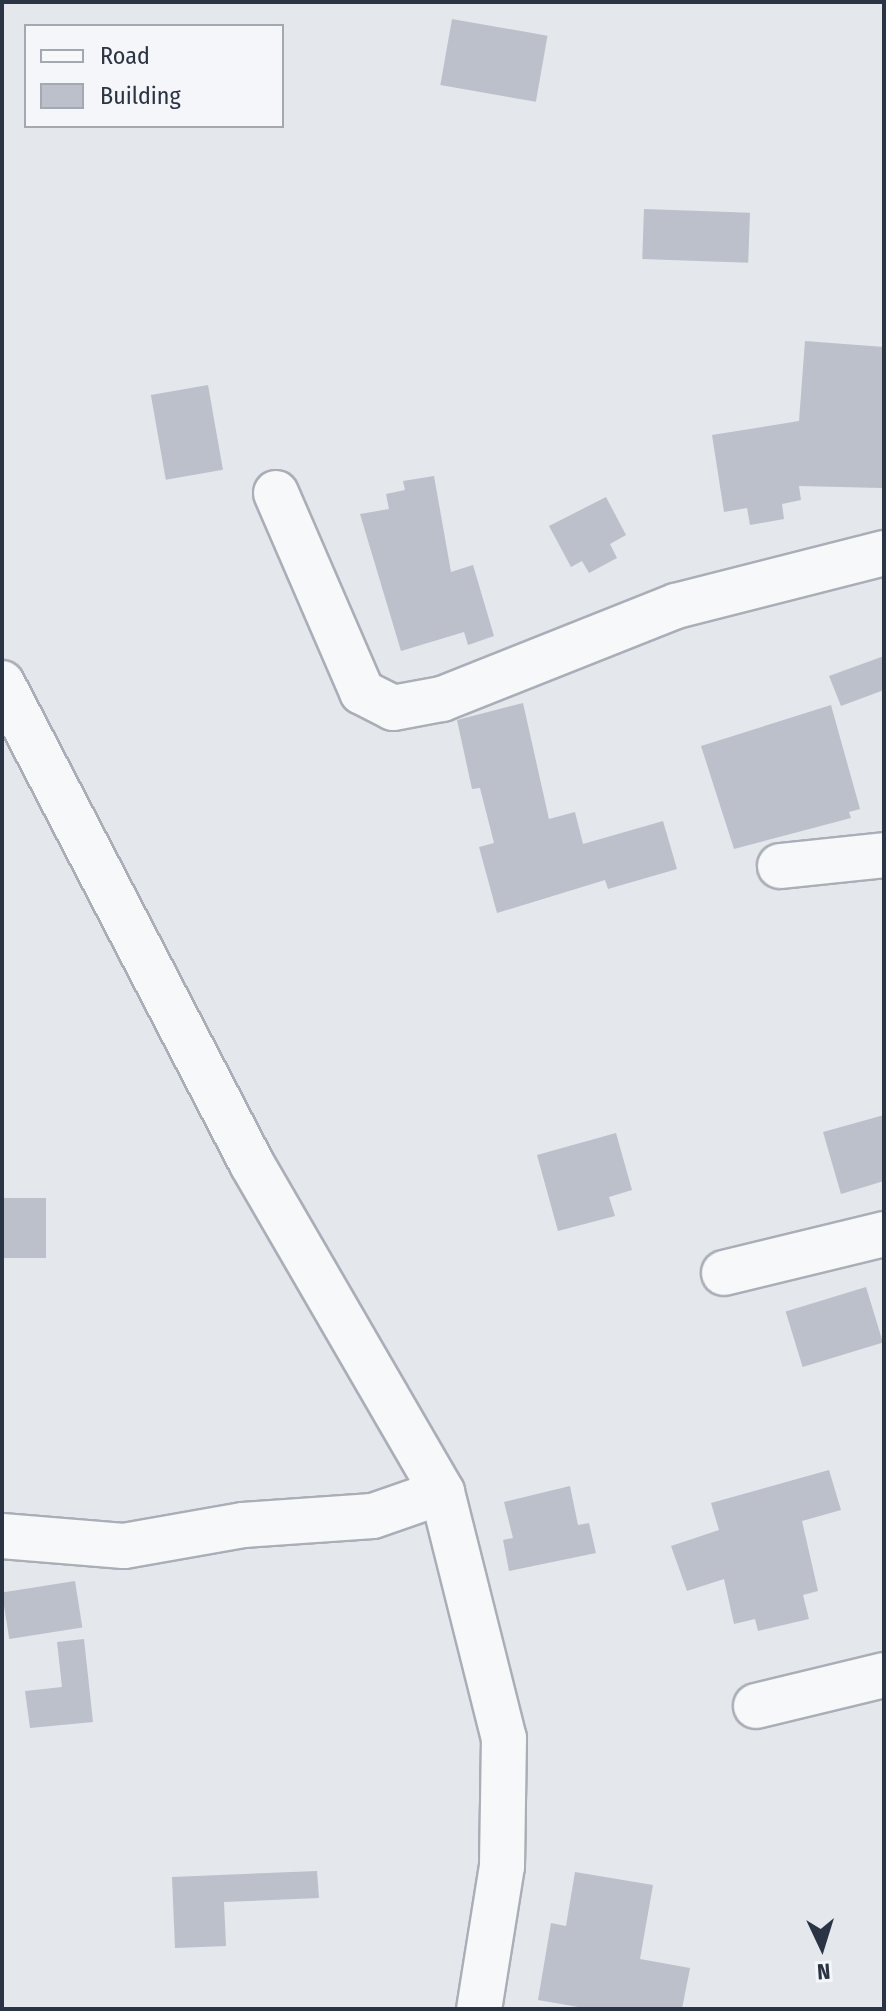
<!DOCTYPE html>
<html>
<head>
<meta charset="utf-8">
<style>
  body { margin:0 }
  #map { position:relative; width:886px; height:2011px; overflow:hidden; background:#e4e7ec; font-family:"Fira Sans Condensed",sans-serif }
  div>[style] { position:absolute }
  .building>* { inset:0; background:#bbc0ca; transform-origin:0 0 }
  .roads { filter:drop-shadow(2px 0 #a9aeb7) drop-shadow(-2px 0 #a9aeb7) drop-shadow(0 2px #a9aeb7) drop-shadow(0 -2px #a9aeb7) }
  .minor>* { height:44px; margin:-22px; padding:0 22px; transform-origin:22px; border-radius:22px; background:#f7f8fa }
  span { translate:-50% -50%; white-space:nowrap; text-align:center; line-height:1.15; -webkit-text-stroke:6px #f4f6f9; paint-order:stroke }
  .frame { position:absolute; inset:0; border:4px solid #2b3445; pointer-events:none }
  .legend { position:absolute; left:24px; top:24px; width:260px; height:104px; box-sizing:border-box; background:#f4f6f9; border:2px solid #a4a8b1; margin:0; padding:10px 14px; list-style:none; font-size:24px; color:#2b3445 }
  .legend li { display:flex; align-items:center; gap:16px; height:40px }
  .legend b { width:40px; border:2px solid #a4a8b1 }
  .north { position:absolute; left:782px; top:1907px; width:80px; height:80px; -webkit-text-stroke:6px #f4f6f9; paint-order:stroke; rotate:176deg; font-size:22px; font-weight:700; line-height:32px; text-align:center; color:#2b3445 }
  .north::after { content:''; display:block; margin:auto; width:28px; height:36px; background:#2b3445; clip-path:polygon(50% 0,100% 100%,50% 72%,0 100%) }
</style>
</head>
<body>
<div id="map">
  <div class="building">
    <div style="left:452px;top:19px;width:97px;height:67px;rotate:10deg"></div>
    <div style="left:644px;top:209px;width:106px;height:50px;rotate:2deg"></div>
    <div style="clip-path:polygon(805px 341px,884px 347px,882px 488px,799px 486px,801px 500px,782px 504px,784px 519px,750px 525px,747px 508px,724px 512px,712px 435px,799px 421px)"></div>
    <div style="left:208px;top:385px;width:86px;height:58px;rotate:80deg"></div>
    <div style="clip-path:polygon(434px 476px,451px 572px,473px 565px,494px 636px,468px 645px,464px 632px,401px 651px,360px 514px,389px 509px,386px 494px,405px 490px,403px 481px)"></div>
    <div style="clip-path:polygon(606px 497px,626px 535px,610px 544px,617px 558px,589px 573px,582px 561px,571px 567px,549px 526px)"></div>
    <div style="clip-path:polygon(884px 656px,884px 690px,841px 706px,829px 676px)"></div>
    <div style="clip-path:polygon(523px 703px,549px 819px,575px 812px,583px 844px,663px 821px,677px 869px,608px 889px,605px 880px,497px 913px,479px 847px,494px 843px,480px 788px,472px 789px,457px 720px)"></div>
    <div style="clip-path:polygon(831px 705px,860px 809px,849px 812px,851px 818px,734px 849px,701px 746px)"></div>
    <div style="clip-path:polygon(884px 1115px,884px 1181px,841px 1194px,823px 1132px)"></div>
    <div style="clip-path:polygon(616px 1133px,632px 1190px,609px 1197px,615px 1216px,558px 1231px,537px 1155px)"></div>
    <div style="left:2px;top:1198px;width:44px;height:60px"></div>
    <div style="left:866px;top:1287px;width:58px;height:84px;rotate:73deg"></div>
    <div style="clip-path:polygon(829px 1470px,841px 1510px,802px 1521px,818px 1591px,803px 1595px,809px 1619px,758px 1631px,755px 1619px,734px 1624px,724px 1579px,687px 1591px,671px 1546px,719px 1530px,711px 1503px)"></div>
    <div style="clip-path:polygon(570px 1486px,578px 1525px,589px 1523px,596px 1553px,509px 1571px,503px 1540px,513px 1538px,504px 1502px)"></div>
    <div style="left:75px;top:1581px;width:47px;height:74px;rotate:81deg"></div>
    <div style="clip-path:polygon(84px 1639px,93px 1722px,30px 1728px,25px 1691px,62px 1687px,57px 1642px)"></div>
    <div style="clip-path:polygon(317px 1871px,319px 1898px,224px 1902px,226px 1946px,175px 1948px,172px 1877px)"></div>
    <div style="clip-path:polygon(575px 1872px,653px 1885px,640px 1959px,690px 1968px,682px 2009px,590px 2009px,538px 2000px,551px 1923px,566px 1926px)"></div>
  </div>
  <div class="roads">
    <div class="minor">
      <div style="left:276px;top:493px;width:217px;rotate:66.6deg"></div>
      <div style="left:362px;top:692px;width:35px;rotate:27deg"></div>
      <div style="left:393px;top:708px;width:50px;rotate:-10.4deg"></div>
      <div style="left:442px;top:699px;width:252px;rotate:-21.7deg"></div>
      <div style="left:676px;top:606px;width:215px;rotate:-14.3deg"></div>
      <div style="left:2px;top:683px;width:542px;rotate:62.54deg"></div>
      <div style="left:252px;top:1164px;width:379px;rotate:59.9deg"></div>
      <div style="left:442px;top:1492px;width:254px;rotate:75.9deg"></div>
      <div style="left:504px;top:1738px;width:128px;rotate:90.9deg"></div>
      <div style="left:502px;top:1866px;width:145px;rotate:99.1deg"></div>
      <div style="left:780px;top:866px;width:105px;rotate:-6deg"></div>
      <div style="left:724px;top:1273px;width:165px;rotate:-13.7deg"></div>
      <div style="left:2px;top:1536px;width:122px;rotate:4.7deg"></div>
      <div style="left:124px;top:1546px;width:121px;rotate:-10deg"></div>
      <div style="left:243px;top:1525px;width:130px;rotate:-4deg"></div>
      <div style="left:373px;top:1516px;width:73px;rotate:-19.2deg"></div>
      <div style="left:756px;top:1706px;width:132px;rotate:-13.6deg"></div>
    </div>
  </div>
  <div class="frame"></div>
  <ul class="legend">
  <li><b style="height:10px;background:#f7f8fa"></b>Road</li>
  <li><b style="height:22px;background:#bbc0ca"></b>Building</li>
  </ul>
  <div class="north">N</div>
</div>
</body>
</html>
